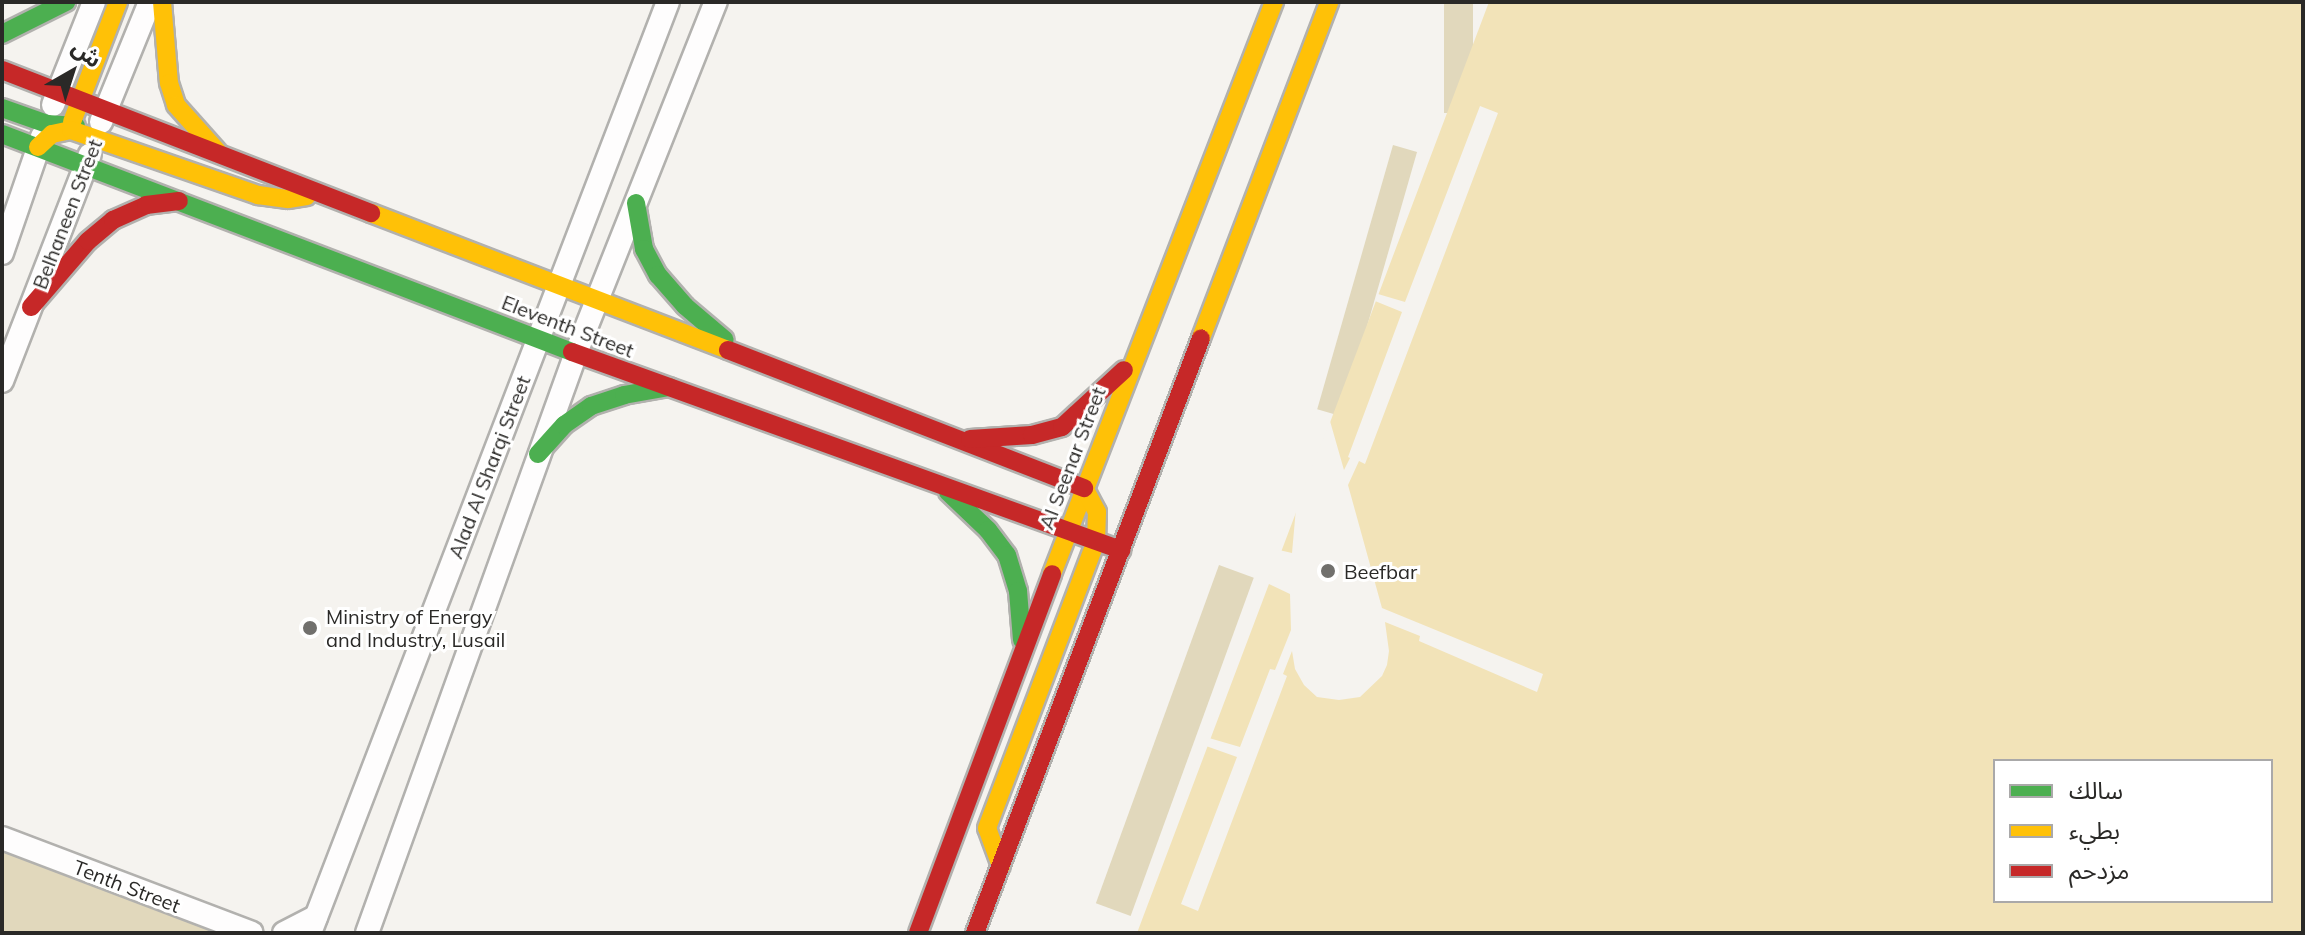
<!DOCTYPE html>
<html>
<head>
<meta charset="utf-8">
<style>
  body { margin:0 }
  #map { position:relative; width:2305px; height:935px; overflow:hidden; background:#f5f3ef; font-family:Mulish,"Noto Sans Arabic",sans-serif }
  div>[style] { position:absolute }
  .green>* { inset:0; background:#e1d8bc; transform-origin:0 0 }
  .water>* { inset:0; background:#f2e3b8 }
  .pier>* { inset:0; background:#f5f3ef }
  .roads { filter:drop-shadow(2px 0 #b2b1ae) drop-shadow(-2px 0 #b2b1ae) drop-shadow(0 2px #b2b1ae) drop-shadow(0 -2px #b2b1ae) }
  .street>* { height:22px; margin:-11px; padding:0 11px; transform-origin:11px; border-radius:11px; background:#fefdfd }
  .fast>* { height:18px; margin:-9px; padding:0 9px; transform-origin:9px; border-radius:9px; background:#4caf50 }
  .slow>* { height:18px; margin:-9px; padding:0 9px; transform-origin:9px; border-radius:9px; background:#ffc107 }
  .jam>* { height:18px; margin:-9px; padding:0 9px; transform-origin:9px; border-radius:9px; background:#c62828 }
  .dots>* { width:22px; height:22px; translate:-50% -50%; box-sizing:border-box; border:4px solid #fff; border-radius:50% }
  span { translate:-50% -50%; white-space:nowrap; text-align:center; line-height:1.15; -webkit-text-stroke:6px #fff; paint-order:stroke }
  .street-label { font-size:20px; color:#2a2927 }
  .poi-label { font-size:20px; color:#2a2927 }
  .left { translate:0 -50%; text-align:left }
  .frame { position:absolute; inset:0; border:4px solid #2a2927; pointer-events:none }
  .legend { position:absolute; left:1993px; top:759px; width:280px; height:144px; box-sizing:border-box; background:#fff; border:2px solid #aaa9a9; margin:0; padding:10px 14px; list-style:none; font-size:24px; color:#2a2927 }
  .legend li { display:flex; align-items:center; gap:16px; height:40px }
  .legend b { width:40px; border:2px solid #aaa9a9 }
  .north { position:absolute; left:32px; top:32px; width:80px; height:80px; -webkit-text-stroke:6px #fff; paint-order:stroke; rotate:39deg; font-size:22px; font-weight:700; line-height:32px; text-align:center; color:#2a2927 }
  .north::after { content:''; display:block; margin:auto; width:28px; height:36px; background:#2a2927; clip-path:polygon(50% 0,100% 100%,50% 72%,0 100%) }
</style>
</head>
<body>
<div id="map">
  <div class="green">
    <div style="left:1444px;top:2px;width:29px;height:111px"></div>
    <div style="left:1393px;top:145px;width:25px;height:275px;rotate:16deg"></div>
    <div style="left:1219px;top:565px;width:37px;height:360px;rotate:20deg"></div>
    <div style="clip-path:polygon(2px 849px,225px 933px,2px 933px)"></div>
  </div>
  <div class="water">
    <div style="clip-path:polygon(evenodd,1489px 2px,2303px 2px,2303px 933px,1137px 933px,1489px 2px,1995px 761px,2271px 761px,2271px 901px,1995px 901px,1995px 761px)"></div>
  </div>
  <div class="pier">
    <div style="clip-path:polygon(1480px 106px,1498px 113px,1365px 464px,1359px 461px,1348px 485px,1382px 608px,1543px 674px,1537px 692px,1419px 641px,1420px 636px,1385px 622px,1389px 651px,1387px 665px,1382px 676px,1360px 697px,1339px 700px,1317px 697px,1304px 685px,1295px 669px,1292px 651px,1283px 674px,1287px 676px,1198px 911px,1181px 904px,1237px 757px,1206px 746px,1209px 738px,1240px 747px,1270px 669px,1275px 670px,1291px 630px,1290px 594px,1267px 583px,1279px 550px,1292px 553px,1296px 508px,1330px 421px,1344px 470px,1350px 458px,1348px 457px,1402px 312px,1375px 301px,1378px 294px,1405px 302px)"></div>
  </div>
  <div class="roads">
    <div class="street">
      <div style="left:53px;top:105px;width:111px;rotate:-68.3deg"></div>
      <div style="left:101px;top:122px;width:130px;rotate:-67.8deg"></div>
      <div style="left:2px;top:253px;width:123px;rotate:-71deg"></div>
      <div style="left:2px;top:381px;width:243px;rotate:-68.8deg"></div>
      <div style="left:2px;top:838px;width:267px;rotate:20.8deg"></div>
      <div style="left:284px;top:933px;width:36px;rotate:-27deg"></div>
      <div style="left:310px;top:933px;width:997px;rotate:-68.97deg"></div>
      <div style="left:367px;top:933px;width:617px;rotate:-70.18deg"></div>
      <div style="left:576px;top:353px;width:378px;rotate:-68.3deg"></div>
    </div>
    <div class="fast">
      <div style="left:2px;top:34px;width:72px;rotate:-26.6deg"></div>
      <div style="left:2px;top:108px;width:48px;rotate:19.6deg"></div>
      <div style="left:47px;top:124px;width:29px;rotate:4deg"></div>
      <div style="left:2px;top:134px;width:610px;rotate:20.93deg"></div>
      <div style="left:636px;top:203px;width:47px;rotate:80.1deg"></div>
      <div style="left:644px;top:249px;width:30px;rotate:62deg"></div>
      <div style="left:658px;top:275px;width:41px;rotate:48.9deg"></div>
      <div style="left:685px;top:306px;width:52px;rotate:40.4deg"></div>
      <div style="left:538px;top:454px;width:39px;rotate:-48deg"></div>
      <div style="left:564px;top:425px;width:33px;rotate:-35deg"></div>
      <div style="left:591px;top:406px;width:35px;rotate:-18deg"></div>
      <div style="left:624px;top:395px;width:46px;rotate:-10.1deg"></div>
      <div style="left:948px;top:492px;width:55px;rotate:43.5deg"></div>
      <div style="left:988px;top:530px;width:31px;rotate:53deg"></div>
      <div style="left:1007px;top:555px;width:38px;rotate:73deg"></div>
      <div style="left:1018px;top:591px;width:49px;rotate:85.3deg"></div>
    </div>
    <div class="slow">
      <div style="left:162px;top:2px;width:81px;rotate:85.1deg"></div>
      <div style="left:169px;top:83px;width:23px;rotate:72deg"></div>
      <div style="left:176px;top:105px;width:62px;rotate:48.3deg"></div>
      <div style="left:72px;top:122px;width:129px;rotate:-69deg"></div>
      <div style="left:38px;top:147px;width:19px;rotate:-43deg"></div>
      <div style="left:52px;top:134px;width:19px;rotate:-12deg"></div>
      <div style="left:71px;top:130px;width:198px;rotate:19.2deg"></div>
      <div style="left:258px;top:195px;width:30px;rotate:8deg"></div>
      <div style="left:288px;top:199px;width:19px;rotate:-9deg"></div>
      <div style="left:371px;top:213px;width:382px;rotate:21deg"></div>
      <div style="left:1201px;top:338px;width:360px;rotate:-69.1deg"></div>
      <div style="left:1052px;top:574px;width:614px;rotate:-68.79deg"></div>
      <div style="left:1001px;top:866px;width:40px;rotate:-110.2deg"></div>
      <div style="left:987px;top:828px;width:307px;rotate:-69.2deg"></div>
      <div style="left:1096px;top:541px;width:29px;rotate:-88deg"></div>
      <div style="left:1097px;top:512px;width:27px;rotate:-118deg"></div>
    </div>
    <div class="jam">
      <div style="left:2px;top:70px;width:396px;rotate:21.2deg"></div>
      <div style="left:31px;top:307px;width:87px;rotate:-49.2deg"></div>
      <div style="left:88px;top:241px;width:33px;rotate:-40deg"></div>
      <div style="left:113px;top:220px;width:36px;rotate:-24deg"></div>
      <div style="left:146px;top:205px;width:33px;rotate:-7deg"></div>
      <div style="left:728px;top:350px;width:382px;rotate:21.2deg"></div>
      <div style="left:572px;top:352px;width:584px;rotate:19.83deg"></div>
      <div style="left:970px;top:439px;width:62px;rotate:-3.7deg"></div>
      <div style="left:1032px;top:435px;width:31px;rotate:-15deg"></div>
      <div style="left:1062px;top:427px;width:84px;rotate:-42.6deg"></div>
      <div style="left:918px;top:933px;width:383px;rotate:-69.5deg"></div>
      <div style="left:975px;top:933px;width:636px;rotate:-69.2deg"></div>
    </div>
  </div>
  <div class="dots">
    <div style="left:1328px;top:571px;background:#71706d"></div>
    <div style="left:310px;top:628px;background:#71706d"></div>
  </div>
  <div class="street-label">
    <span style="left:67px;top:214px;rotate:-69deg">Belhaneen Street</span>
    <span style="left:568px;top:326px;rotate:21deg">Eleventh Street</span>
    <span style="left:1072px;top:458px;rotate:-69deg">Al Seenar Street</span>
    <span style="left:489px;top:467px;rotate:-69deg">Alad Al Sharqi Street</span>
    <span style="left:127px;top:886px;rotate:21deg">Tenth Street</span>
  </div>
  <div class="poi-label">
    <span class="left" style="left:1344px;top:571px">Beefbar</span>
    <span class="left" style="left:326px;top:628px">Ministry of Energy<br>and Industry, Lusail</span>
  </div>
  <div class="frame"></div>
  <ul class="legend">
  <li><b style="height:10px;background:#4caf50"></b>سالك</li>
  <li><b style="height:10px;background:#ffc107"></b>بطيء</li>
  <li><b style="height:10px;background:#c62828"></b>مزدحم</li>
  </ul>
  <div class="north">ش</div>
</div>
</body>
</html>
